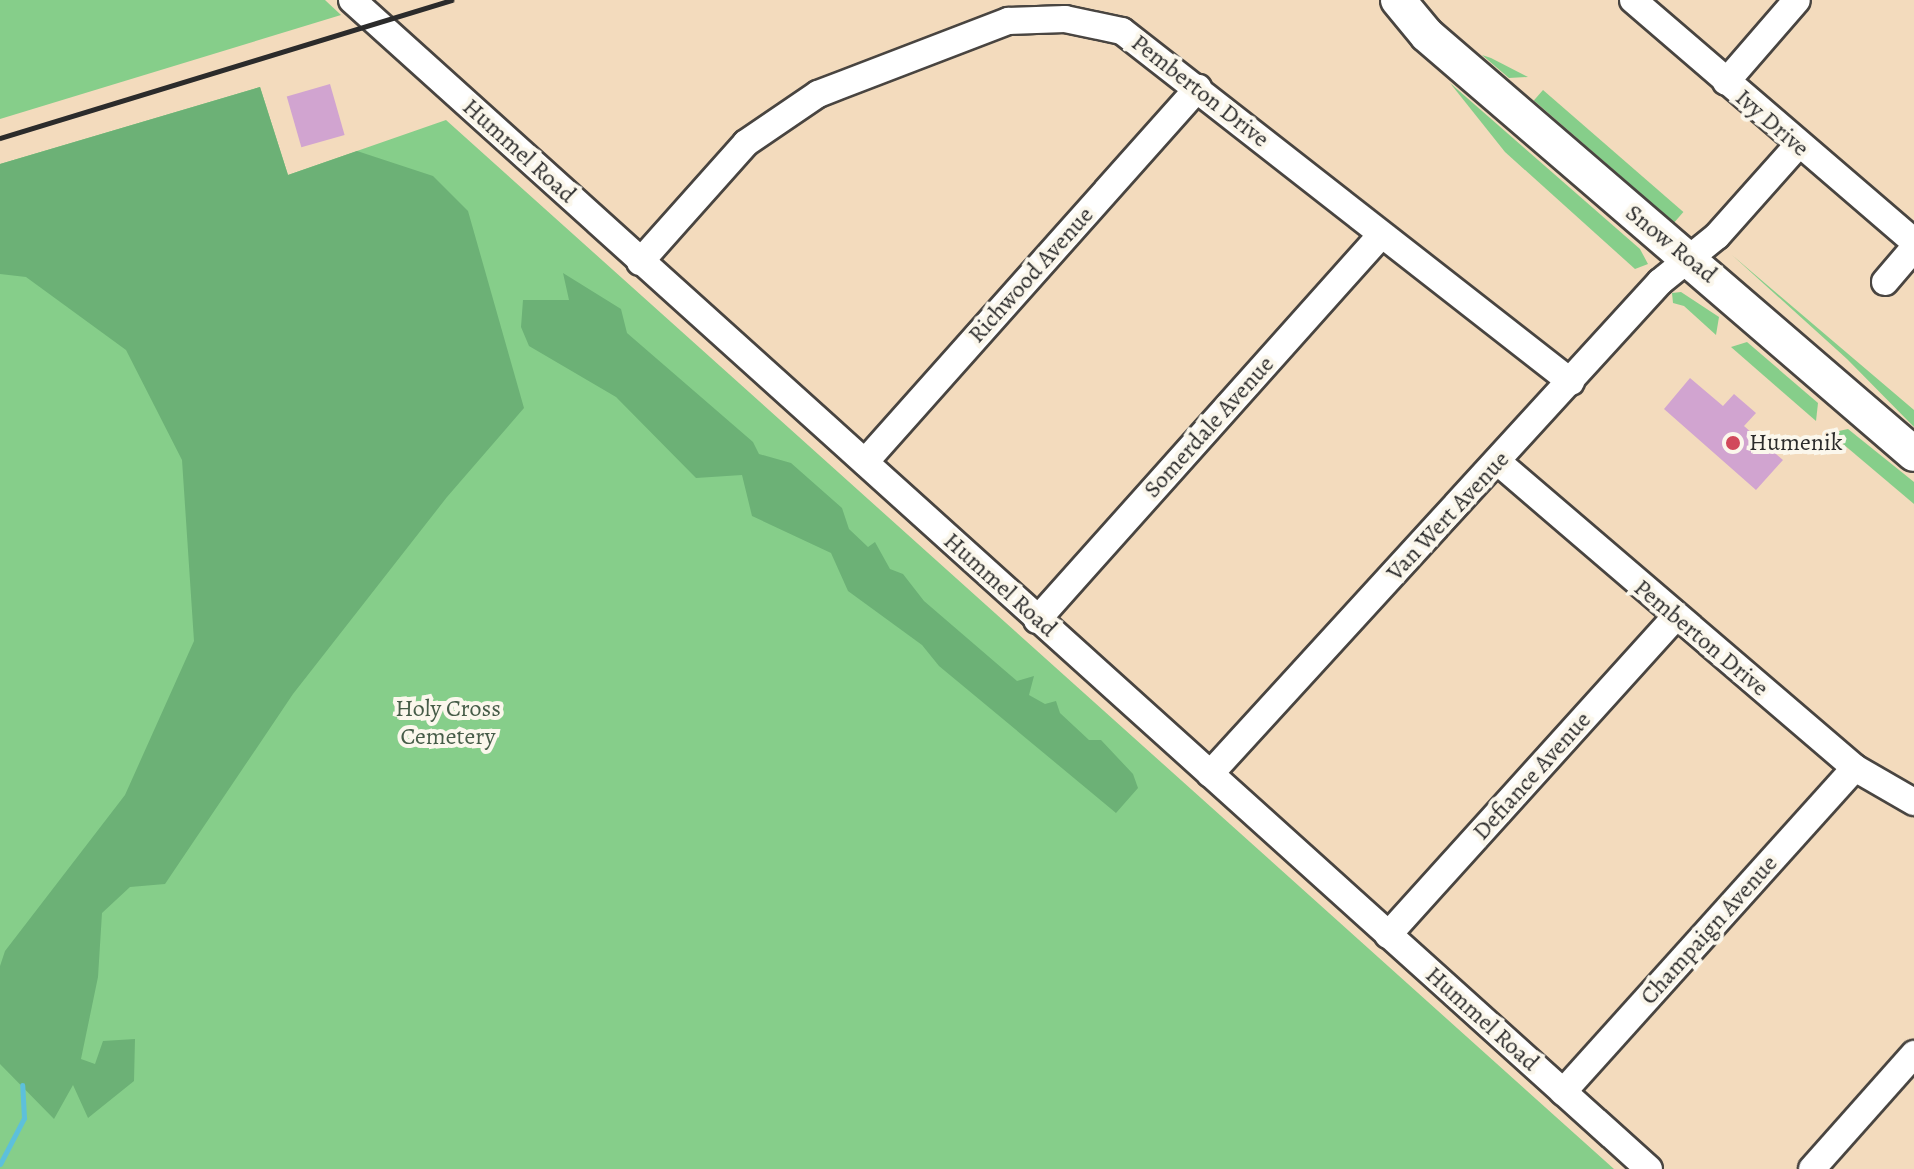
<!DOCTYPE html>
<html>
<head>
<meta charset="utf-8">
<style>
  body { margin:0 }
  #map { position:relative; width:1914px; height:1169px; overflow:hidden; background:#f3dbbd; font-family:Alegreya,serif }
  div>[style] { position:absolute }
  .green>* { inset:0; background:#86ce8a; transform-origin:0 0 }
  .forest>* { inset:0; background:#6cb176 }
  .stream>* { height:5px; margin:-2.5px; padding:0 2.5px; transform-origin:2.5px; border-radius:2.5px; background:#5dc0db }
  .building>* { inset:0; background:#d1a4d0; transform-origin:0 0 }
  .roads { filter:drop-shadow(2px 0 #494541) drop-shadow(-2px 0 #494541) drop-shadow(0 2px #494541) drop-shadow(0 -2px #494541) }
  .minor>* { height:26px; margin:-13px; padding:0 13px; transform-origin:13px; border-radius:13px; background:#fff }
  .major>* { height:34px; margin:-17px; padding:0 17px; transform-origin:17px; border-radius:17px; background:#fff }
  .rail>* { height:5px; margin:-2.5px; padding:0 2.5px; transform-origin:2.5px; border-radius:2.5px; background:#2b2b2b }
  .dots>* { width:22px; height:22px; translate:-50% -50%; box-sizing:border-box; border:4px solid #fbf7ec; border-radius:50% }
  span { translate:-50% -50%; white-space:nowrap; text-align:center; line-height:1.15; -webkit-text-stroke:8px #fbf7ec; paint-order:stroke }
  .street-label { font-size:24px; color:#2b2b2b }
  .poi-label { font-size:24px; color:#2b2b2b }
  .left { translate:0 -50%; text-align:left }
  .park-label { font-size:24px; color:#465c48 }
</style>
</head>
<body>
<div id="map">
  <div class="green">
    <div style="clip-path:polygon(0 0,325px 0,341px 15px,0 119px)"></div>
    <div style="clip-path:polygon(1482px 55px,1491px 58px,1528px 77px,1509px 78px)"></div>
    <div style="clip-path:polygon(1450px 83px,1640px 249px,1648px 264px,1635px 269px,1505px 152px)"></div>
    <div style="clip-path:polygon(260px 87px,288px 175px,446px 120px,1614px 1169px,0 1169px,0 164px)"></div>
    <div style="left:1543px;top:90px;width:186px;height:14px;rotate:41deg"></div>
    <div style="clip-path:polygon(1732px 255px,1914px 410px,1914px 427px,1847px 359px)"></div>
    <div style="clip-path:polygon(1681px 292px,1719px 317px,1716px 335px,1684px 306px,1673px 303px,1672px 293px)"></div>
    <div style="clip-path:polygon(1747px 342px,1818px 403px,1816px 421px,1731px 347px)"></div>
    <div style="clip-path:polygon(1848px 429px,1914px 482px,1914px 504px,1830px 433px)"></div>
  </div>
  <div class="forest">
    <div style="clip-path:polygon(260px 87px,288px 175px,357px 151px,433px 176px,468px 211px,524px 408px,447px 497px,293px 694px,165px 884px,130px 887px,102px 913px,98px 977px,81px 1059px,95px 1064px,103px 1041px,135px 1039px,134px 1081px,88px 1118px,73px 1085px,54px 1119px,0 1064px,0 966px,5px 951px,125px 795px,194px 641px,182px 460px,126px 350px,26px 277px,0 274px,0 164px)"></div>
    <div style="clip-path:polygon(563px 273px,621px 309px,627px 333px,753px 442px,759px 454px,791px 463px,842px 508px,849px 529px,868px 547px,875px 542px,890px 569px,903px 574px,924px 601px,1017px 681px,1034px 676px,1029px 695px,1045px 704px,1056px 701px,1060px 713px,1089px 740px,1101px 740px,1133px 774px,1138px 788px,1116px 813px,939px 666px,922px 645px,848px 591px,831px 553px,752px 516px,742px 475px,696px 478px,616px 397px,529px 346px,521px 327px,523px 300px,569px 300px)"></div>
  </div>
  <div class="stream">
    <div style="left:0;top:1164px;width:52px;rotate:-62.4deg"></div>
    <div style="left:24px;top:1118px;width:33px;rotate:-93deg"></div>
  </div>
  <div class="building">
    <div style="left:330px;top:84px;width:53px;height:45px;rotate:74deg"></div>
    <div style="clip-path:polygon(1690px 378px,1723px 406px,1734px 394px,1756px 413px,1744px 426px,1783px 460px,1756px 490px,1664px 409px)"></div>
  </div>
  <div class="roads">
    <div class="minor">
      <div style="left:352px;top:0;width:1746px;rotate:42.03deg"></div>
      <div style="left:1633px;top:0;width:371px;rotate:40.7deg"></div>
      <div style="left:1726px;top:82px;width:108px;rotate:-49.1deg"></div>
      <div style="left:640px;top:262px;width:159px;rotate:-48.3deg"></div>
      <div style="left:746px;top:143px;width:87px;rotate:-34.2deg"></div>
      <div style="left:818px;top:94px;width:204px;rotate:-21deg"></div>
      <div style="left:1008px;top:21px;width:57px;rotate:-2deg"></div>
      <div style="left:1065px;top:19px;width:58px;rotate:11.9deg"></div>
      <div style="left:1122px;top:31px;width:570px;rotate:38.02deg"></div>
      <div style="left:1885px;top:282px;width:45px;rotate:-49.5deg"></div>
      <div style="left:865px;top:462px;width:501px;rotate:-48.32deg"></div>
      <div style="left:1498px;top:462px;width:470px;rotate:40.6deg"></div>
      <div style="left:1855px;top:768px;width:68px;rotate:30deg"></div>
      <div style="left:1037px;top:620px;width:516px;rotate:-48.22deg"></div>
      <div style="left:1210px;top:774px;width:667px;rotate:-47.55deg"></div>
      <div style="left:1660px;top:282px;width:73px;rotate:-38.9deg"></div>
      <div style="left:1717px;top:236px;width:122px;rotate:-48.3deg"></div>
      <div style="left:1388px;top:935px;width:428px;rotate:-47.9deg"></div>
      <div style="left:1563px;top:1092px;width:436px;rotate:-48deg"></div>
      <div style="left:1812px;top:1169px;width:154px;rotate:-48.4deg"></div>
    </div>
    <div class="major">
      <div style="left:1398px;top:0;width:45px;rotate:50.4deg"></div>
      <div style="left:1427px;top:35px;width:642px;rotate:40.71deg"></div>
    </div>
  </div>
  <div class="rail">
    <div style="left:0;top:138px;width:472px;rotate:-17deg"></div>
  </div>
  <div class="dots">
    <div style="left:1733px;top:443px;background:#d1495b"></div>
  </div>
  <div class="street-label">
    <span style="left:1200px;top:91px;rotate:38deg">Pemberton Drive</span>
    <span style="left:1772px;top:123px;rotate:41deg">Ivy Drive</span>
    <span style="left:519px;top:151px;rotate:42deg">Hummel Road</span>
    <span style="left:1671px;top:244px;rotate:39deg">Snow Road</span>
    <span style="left:1031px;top:275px;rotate:-48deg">Richwood Avenue</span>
    <span style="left:1209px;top:427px;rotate:-48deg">Somerdale Avenue</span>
    <span style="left:1448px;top:516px;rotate:-47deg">Van Wert Avenue</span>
    <span style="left:1000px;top:585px;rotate:42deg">Hummel Road</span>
    <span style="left:1701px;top:638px;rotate:40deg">Pemberton Drive</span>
    <span style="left:1532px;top:776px;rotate:-48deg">Defiance Avenue</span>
    <span style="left:1709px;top:930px;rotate:-48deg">Champaign Avenue</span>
    <span style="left:1482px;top:1019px;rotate:42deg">Hummel Road</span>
  </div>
  <div class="poi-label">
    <span class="left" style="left:1749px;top:443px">Humenik</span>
  </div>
  <div class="park-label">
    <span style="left:448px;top:723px">Holy Cross<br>Cemetery</span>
  </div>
</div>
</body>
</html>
